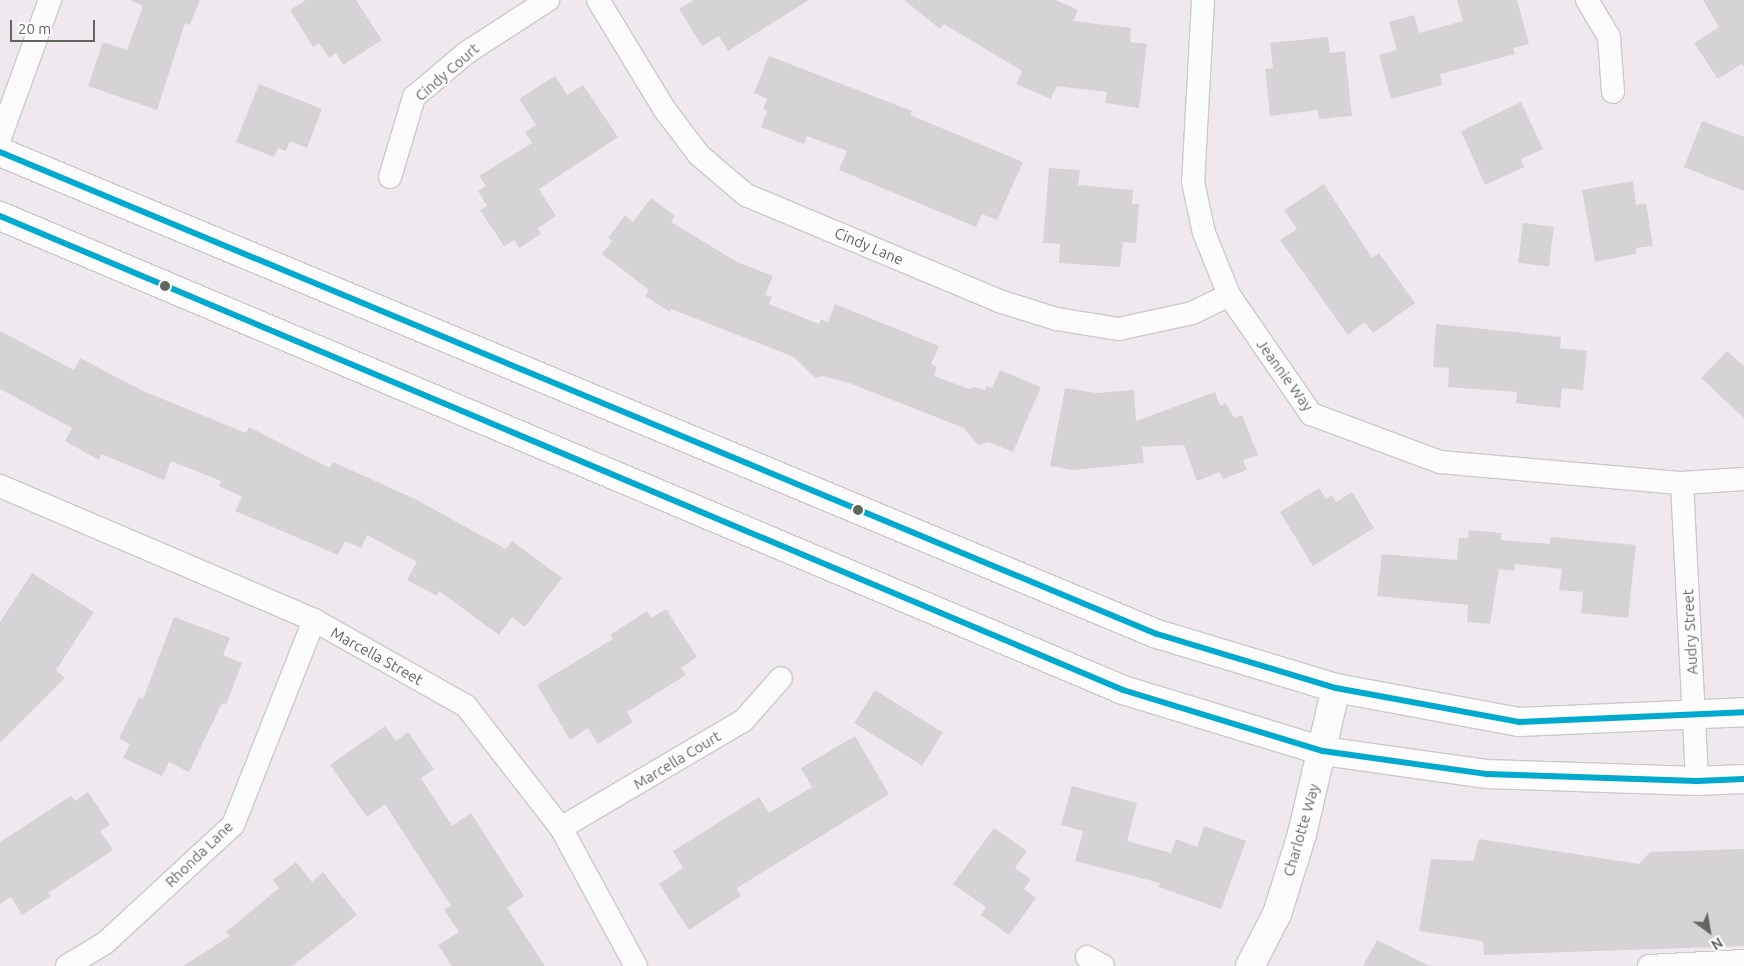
<!DOCTYPE html>
<html>
<head>
<meta charset="utf-8">
<style>
  body { margin:0 }
  #map { position:relative; width:1744px; height:966px; overflow:hidden; background:#efe9ef; font-family:Ubuntu,sans-serif }
  div>[style] { position:absolute }
  .building>* { inset:0; background:#d6d3d7; transform-origin:0 0 }
  .roads { filter:drop-shadow(1px 0 #cbcaca) drop-shadow(-1px 0 #cbcaca) drop-shadow(0 1px #cbcaca) drop-shadow(0 -1px #cbcaca) }
  .minor>* { height:22px; margin:-11px; padding:0 11px; transform-origin:11px; border-radius:11px; background:#fdfcfd }
  .tertiary>* { height:28px; margin:-14px; padding:0 14px; transform-origin:14px; border-radius:14px; background:#fdfcfd }
  .secondary>* { height:28px; margin:-14px; padding:0 14px; transform-origin:14px; border-radius:14px; background:#fdfcfd }
  .bus-1>* { height:6px; margin:-3px; padding:0 3px; transform-origin:3px; border-radius:3px; background:#00a9ce }
  .dots>* { width:14px; height:14px; translate:-50% -50%; box-sizing:border-box; border:2px solid #fff; border-radius:50% }
  span { translate:-50% -50%; white-space:nowrap; text-align:center; line-height:1.15; -webkit-text-stroke:4px #fff; paint-order:stroke }
  .street-label { font-size:15px; color:#60685e }
  .north { position:absolute; left:1684px; top:906px; width:50px; height:50px; -webkit-text-stroke:4px #fff; paint-order:stroke; rotate:148deg; font-size:14px; font-weight:700; line-height:20px; text-align:center; color:#60685e }
  .north::after { content:''; display:block; margin:auto; width:18px; height:22px; background:#60685e; clip-path:polygon(50% 0,100% 100%,50% 72%,0 100%) }
  .scale { position:absolute; left:10px; top:20px; width:85px; height:22px; box-sizing:border-box; border:2px solid #60685e; border-top:0; padding-left:6px; font-size:15px; line-height:18px; white-space:nowrap; color:#60685e; -webkit-text-stroke:4px #fff; paint-order:stroke }
</style>
</head>
<body>
<div id="map">
  <div class="building">
    <div style="clip-path:polygon(130px 0,200px 0,190px 25px,185px 23px,157px 110px,88px 86px,103px 42px,127px 50px,143px 6px)"></div>
    <div style="clip-path:polygon(306px 0,356px 0,382px 40px,343px 65px,336px 53px,329px 58px,319px 43px,313px 47px,290px 10px)"></div>
    <div style="clip-path:polygon(694px 0,809px 0,728px 51px,719px 36px,702px 46px,679px 9px)"></div>
    <div style="clip-path:polygon(904px 0,1056px 0,1078px 10px,1073px 21px,1131px 28px,1130px 42px,1147px 44px,1139px 108px,1105px 103px,1107px 92px,1057px 86px,1051px 99px,1016px 84px,1022px 71px,944px 24px,940px 29px)"></div>
    <div style="clip-path:polygon(1457px 0,1517px 0,1529px 44px,1513px 48px,1515px 54px,1440px 74px,1442px 85px,1391px 99px,1379px 55px,1397px 50px,1389px 22px,1414px 15px,1419px 33px,1463px 21px)"></div>
    <div style="clip-path:polygon(1703px 0,1744px 0,1744px 67px,1742px 64px,1718px 79px,1694px 43px,1719px 27px)"></div>
    <div style="clip-path:polygon(1328px 37px,1330px 53px,1345px 51px,1352px 116px,1319px 119px,1318px 110px,1270px 116px,1265px 69px,1273px 68px,1270px 43px)"></div>
    <div style="clip-path:polygon(769px 56px,912px 111px,910px 115px,1023px 162px,997px 220px,982px 214px,976px 227px,839px 170px,847px 151px,807px 136px,804px 144px,761px 127px,767px 111px,763px 109px,767px 99px,754px 93px)"></div>
    <div style="clip-path:polygon(555px 76px,567px 95px,583px 85px,618px 137px,539px 189px,556px 216px,538px 228px,541px 234px,519px 248px,514px 240px,504px 246px,480px 210px,487px 206px,478px 191px,486px 186px,479px 176px,532px 143px,525px 132px,536px 125px,519px 99px)"></div>
    <div style="clip-path:polygon(259px 84px,322px 109px,307px 148px,290px 141px,286px 151px,278px 148px,274px 157px,236px 142px)"></div>
    <div style="clip-path:polygon(1521px 102px,1543px 149px,1521px 159px,1524px 167px,1485px 185px,1461px 131px)"></div>
    <div style="clip-path:polygon(1702px 121px,1744px 137px,1744px 191px,1684px 167px)"></div>
    <div style="clip-path:polygon(1049px 168px,1080px 170px,1078px 185px,1133px 190px,1132px 204px,1139px 204px,1136px 243px,1123px 242px,1120px 267px,1059px 263px,1060px 244px,1043px 243px)"></div>
    <div style="clip-path:polygon(1633px 181px,1636px 205px,1646px 203px,1653px 246px,1636px 248px,1636px 254px,1595px 262px,1582px 190px)"></div>
    <div style="clip-path:polygon(1324px 184px,1372px 258px,1379px 253px,1415px 303px,1373px 333px,1365px 322px,1348px 335px,1280px 240px,1297px 229px,1284px 210px)"></div>
    <div style="clip-path:polygon(651px 198px,675px 216px,671px 222px,737px 262px,773px 276px,765px 295px,772px 297px,769px 304px,819px 324px,821px 319px,828px 322px,835px 304px,939px 346px,931px 364px,937px 367px,934px 376px,969px 389px,974px 387px,985px 390px,986px 386px,992px 388px,1000px 370px,1041px 387px,1013px 452px,989px 442px,978px 445px,964px 428px,849px 383px,823px 376px,815px 378px,794px 357px,671px 309px,670px 312px,645px 296px,649px 290px,602px 254px,612px 241px,608px 238px,625px 215px,633px 222px)"></div>
    <div style="left:1523px;top:223px;width:31px;height:40px;rotate:7deg"></div>
    <div style="clip-path:polygon(1436px 324px,1561px 337px,1560px 348px,1587px 351px,1583px 390px,1562px 388px,1560px 408px,1516px 403px,1517px 392px,1448px 387px,1449px 368px,1433px 367px)"></div>
    <div style="clip-path:polygon(0 331px,74px 370px,80px 358px,143px 391px,246px 433px,249px 427px,330px 468px,333px 462px,415px 499px,506px 549px,512px 541px,562px 578px,525px 627px,512px 617px,499px 635px,439px 591px,437px 596px,407px 580px,417px 562px,367px 535px,361px 548px,345px 541px,338px 555px,235px 511px,242px 497px,219px 486px,221px 481px,171px 461px,164px 480px,101px 454px,99px 460px,65px 441px,72px 428px,0 389px)"></div>
    <div style="clip-path:polygon(1727px 351px,1744px 366px,1744px 418px,1701px 378px)"></div>
    <div style="clip-path:polygon(1065px 388px,1096px 393px,1134px 390px,1136px 421px,1215px 392px,1220px 406px,1226px 403px,1234px 418px,1242px 415px,1258px 455px,1243px 460px,1247px 470px,1223px 479px,1220px 472px,1197px 481px,1184px 445px,1142px 447px,1144px 463px,1073px 470px,1050px 466px)"></div>
    <div style="clip-path:polygon(1319px 488px,1326px 499px,1332px 495px,1336px 502px,1352px 492px,1374px 528px,1313px 566px,1280px 512px)"></div>
    <div style="clip-path:polygon(1469px 530px,1501px 533px,1501px 540px,1550px 544px,1551px 537px,1636px 545px,1628px 618px,1581px 613px,1583px 592px,1559px 590px,1562px 569px,1515px 564px,1514px 571px,1499px 569px,1490px 624px,1467px 622px,1468px 605px,1377px 596px,1382px 554px,1457px 560px,1459px 538px,1468px 538px)"></div>
    <div style="clip-path:polygon(32px 573px,94px 612px,56px 670px,65px 678px,0 743px,0 622px)"></div>
    <div style="clip-path:polygon(666px 609px,697px 657px,681px 668px,686px 675px,627px 712px,633px 722px,598px 744px,588px 728px,570px 740px,537px 685px,613px 639px,610px 635px,647px 611px,651px 618px)"></div>
    <div style="clip-path:polygon(174px 617px,230px 638px,223px 655px,242px 663px,226px 705px,222px 703px,189px 772px,169px 762px,162px 776px,123px 758px,130px 744px,119px 738px,139px 698px,143px 699px)"></div>
    <div style="left:875px;top:690px;width:80px;height:39px;rotate:32deg"></div>
    <div style="clip-path:polygon(385px 726px,396px 741px,408px 732px,434px 769px,421px 778px,452px 826px,471px 813px,524px 896px,507px 908px,545px 966px,452px 966px,438px 945px,459px 932px,444px 910px,451px 906px,385px 804px,367px 817px,330px 765px)"></div>
    <div style="clip-path:polygon(855px 736px,889px 794px,737px 888px,741px 896px,689px 930px,659px 884px,683px 868px,673px 851px,759px 797px,769px 813px,812px 787px,801px 768px)"></div>
    <div style="clip-path:polygon(1072px 786px,1137px 803px,1127px 841px,1171px 853px,1176px 839px,1197px 847px,1204px 826px,1246px 841px,1221px 909px,1159px 887px,1160px 883px,1075px 861px,1083px 831px,1061px 825px)"></div>
    <div style="clip-path:polygon(88px 792px,110px 825px,100px 831px,113px 850px,48px 893px,51px 896px,22px 915px,11px 897px,0 904px,0 842px,71px 796px,75px 801px)"></div>
    <div style="clip-path:polygon(994px 828px,1027px 851px,1015px 868px,1031px 879px,1024px 889px,1036px 898px,1009px 935px,981px 915px,986px 907px,953px 884px)"></div>
    <div style="clip-path:polygon(1479px 839px,1639px 864px,1650px 852px,1744px 849px,1744px 946px,1484px 955px,1483px 941px,1419px 931px,1431px 859px,1473px 861px)"></div>
    <div style="clip-path:polygon(296px 862px,312px 882px,323px 872px,357px 915px,292px 966px,183px 966px,230px 936px,226px 932px,279px 888px,273px 880px)"></div>
    <div style="clip-path:polygon(1377px 940px,1429px 966px,1363px 966px)"></div>
  </div>
  <div class="roads">
    <div class="minor">
      <div style="left:598px;top:0;width:129px;rotate:58.7deg"></div>
      <div style="left:665px;top:110px;width:56px;rotate:52.9deg"></div>
      <div style="left:699px;top:155px;width:62px;rotate:40.4deg"></div>
      <div style="left:746px;top:195px;width:277px;rotate:22.7deg"></div>
      <div style="left:1002px;top:302px;width:58px;rotate:17.2deg"></div>
      <div style="left:1057px;top:319px;width:63px;rotate:9.2deg"></div>
      <div style="left:1119px;top:329px;width:75px;rotate:-12.4deg"></div>
      <div style="left:1192px;top:313px;width:41px;rotate:-25.9deg"></div>
      <div style="left:1203px;top:0;width:182px;rotate:93.1deg"></div>
      <div style="left:1193px;top:182px;width:52px;rotate:77.8deg"></div>
      <div style="left:1204px;top:233px;width:67px;rotate:68deg"></div>
      <div style="left:1229px;top:295px;width:145px;rotate:55.4deg"></div>
      <div style="left:1311px;top:414px;width:138px;rotate:20.4deg"></div>
      <div style="left:1440px;top:462px;width:243px;rotate:5deg"></div>
      <div style="left:1682px;top:483px;width:62px;rotate:-3.7deg"></div>
      <div style="left:1587px;top:0;width:43px;rotate:59.3deg"></div>
      <div style="left:1609px;top:37px;width:55px;rotate:85.8deg"></div>
      <div style="left:0;top:138px;width:147px;rotate:-70.1deg"></div>
      <div style="left:390px;top:177px;width:84px;rotate:-73.3deg"></div>
      <div style="left:414px;top:97px;width:68px;rotate:-40.2deg"></div>
      <div style="left:466px;top:53px;width:98px;rotate:-32.9deg"></div>
      <div style="left:1682px;top:483px;width:298px;rotate:87.1deg"></div>
      <div style="left:0;top:486px;width:341px;rotate:23.1deg"></div>
      <div style="left:314px;top:620px;width:175px;rotate:29.5deg"></div>
      <div style="left:466px;top:706px;width:155px;rotate:52.1deg"></div>
      <div style="left:561px;top:828px;width:157px;rotate:61.5deg"></div>
      <div style="left:561px;top:828px;width:211px;rotate:-30.5deg"></div>
      <div style="left:743px;top:721px;width:57px;rotate:-48.5deg"></div>
      <div style="left:1087px;top:957px;width:18px;rotate:29deg"></div>
      <div style="left:67px;top:966px;width:44px;rotate:-31.2deg"></div>
      <div style="left:105px;top:943px;width:174px;rotate:-42.7deg"></div>
      <div style="left:233px;top:825px;width:220px;rotate:-68.4deg"></div>
      <div style="left:1649px;top:966px;width:95px;rotate:-3deg"></div>
    </div>
    <div class="tertiary">
      <div style="left:1250px;top:966px;width:59px;rotate:-62.6deg"></div>
      <div style="left:1277px;top:914px;width:84px;rotate:-72.6deg"></div>
      <div style="left:1302px;top:834px;width:150px;rotate:-76.9deg"></div>
    </div>
    <div class="secondary">
      <div style="left:0;top:152px;width:1253px;rotate:22.62deg"></div>
      <div style="left:1157px;top:634px;width:187px;rotate:16.8deg"></div>
      <div style="left:1336px;top:688px;width:186px;rotate:10.5deg"></div>
      <div style="left:1519px;top:722px;width:225px;rotate:-2.5deg"></div>
      <div style="left:0;top:216px;width:1219px;rotate:22.88deg"></div>
      <div style="left:1123px;top:690px;width:209px;rotate:17deg"></div>
      <div style="left:1323px;top:751px;width:166px;rotate:8deg"></div>
      <div style="left:1487px;top:774px;width:210px;rotate:1.9deg"></div>
      <div style="left:1697px;top:781px;width:47px;rotate:-2.4deg"></div>
    </div>
  </div>
  <div class="bus-1">
    <div style="left:0;top:152px;width:1253px;rotate:22.62deg"></div>
    <div style="left:1157px;top:634px;width:187px;rotate:16.8deg"></div>
    <div style="left:1336px;top:688px;width:186px;rotate:10.5deg"></div>
    <div style="left:1519px;top:722px;width:225px;rotate:-2.5deg"></div>
    <div style="left:0;top:216px;width:1219px;rotate:22.88deg"></div>
    <div style="left:1123px;top:690px;width:209px;rotate:17deg"></div>
    <div style="left:1323px;top:751px;width:166px;rotate:8deg"></div>
    <div style="left:1487px;top:774px;width:210px;rotate:1.9deg"></div>
    <div style="left:1697px;top:781px;width:47px;rotate:-2.4deg"></div>
  </div>
  <div class="dots">
    <div style="left:165px;top:286px;background:#60685e"></div>
    <div style="left:858px;top:510px;background:#60685e"></div>
  </div>
  <div class="street-label">
    <span style="left:447px;top:72px;rotate:-41deg">Cindy Court</span>
    <span style="left:869px;top:246px;rotate:23deg">Cindy Lane</span>
    <span style="left:1285px;top:375px;rotate:54deg">Jeannie Way</span>
    <span style="left:1690px;top:632px;rotate:-93deg">Audry Street</span>
    <span style="left:377px;top:656px;rotate:29deg">Marcella Street</span>
    <span style="left:677px;top:760px;rotate:-31deg">Marcella Court</span>
    <span style="left:1301px;top:830px;rotate:-74deg">Charlotte Way</span>
    <span style="left:199px;top:854px;rotate:-44deg">Rhonda Lane</span>
  </div>
  <div class="north">N</div>
  <div class="scale">20 m</div>
</div>
</body>
</html>
